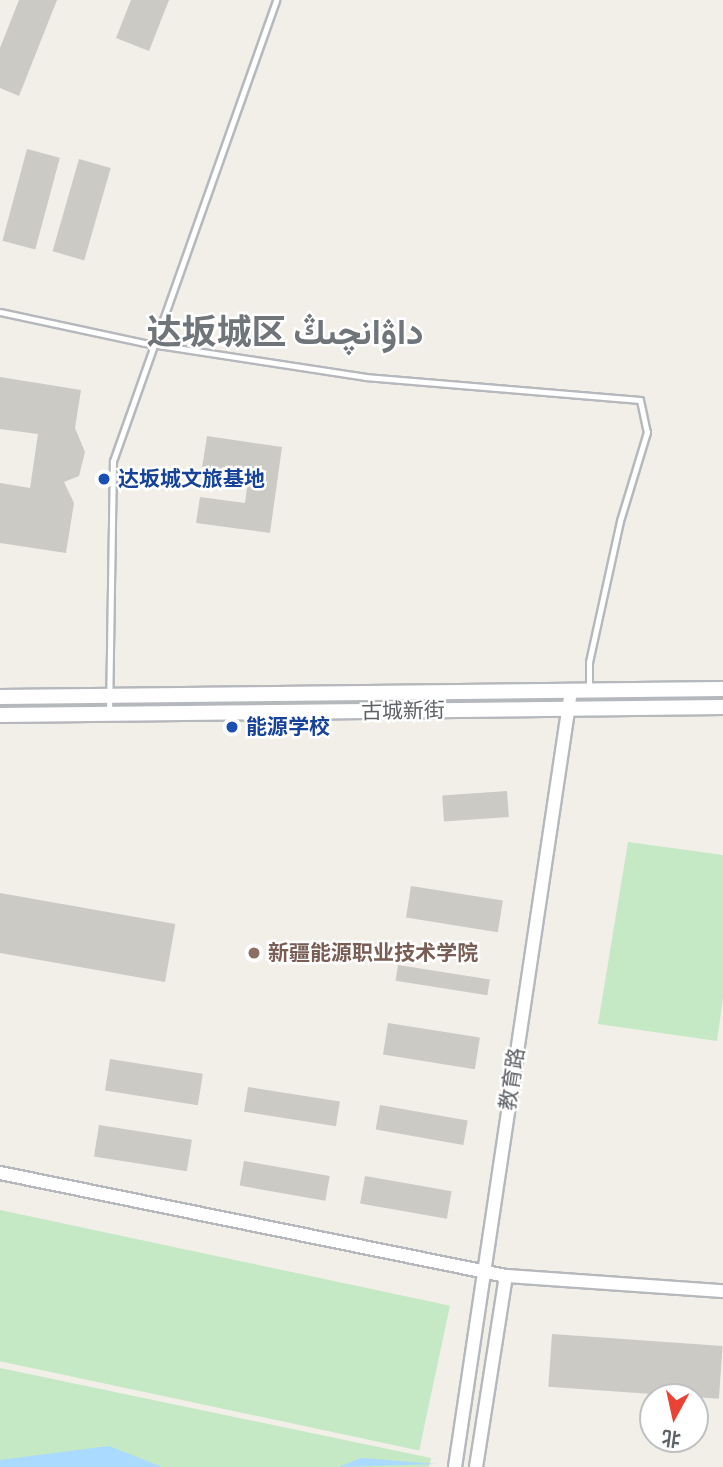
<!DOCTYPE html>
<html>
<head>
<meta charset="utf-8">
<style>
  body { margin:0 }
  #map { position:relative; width:723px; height:1467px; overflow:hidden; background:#f1efe8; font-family:"Source Sans 3",Vazirmatn,"Noto Sans SC",sans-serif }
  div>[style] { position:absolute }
  .green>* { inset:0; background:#c5e8c5; transform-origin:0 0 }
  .water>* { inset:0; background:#aadaff }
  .building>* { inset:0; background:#cccac5; transform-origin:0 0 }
  .roads { filter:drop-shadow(2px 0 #b5b8bc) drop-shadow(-2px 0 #b5b8bc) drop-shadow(0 2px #b5b8bc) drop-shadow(0 -2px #b5b8bc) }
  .service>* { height:5px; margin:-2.5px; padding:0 2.5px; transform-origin:2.5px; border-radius:2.5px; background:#fff }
  .tertiary>* { height:12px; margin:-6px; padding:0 6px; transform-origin:6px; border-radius:6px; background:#fff }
  .secondary>* { height:14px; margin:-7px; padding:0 7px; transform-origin:7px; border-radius:7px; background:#fff }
  .dots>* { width:19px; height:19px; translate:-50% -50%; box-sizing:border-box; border:4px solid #fff; border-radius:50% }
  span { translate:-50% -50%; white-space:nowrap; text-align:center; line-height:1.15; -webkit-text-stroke:5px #fff; paint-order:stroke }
  .transit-label { font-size:21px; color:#164399; font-weight:700 }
  .left { translate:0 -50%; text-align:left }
  .street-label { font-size:21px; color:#5f6368 }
  .education-label { font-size:21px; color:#785e54; font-weight:700 }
  .town-label { font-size:35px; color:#70757a; font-weight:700 }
  .north { position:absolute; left:639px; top:1383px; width:70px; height:70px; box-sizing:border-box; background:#fff; border:2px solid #bfc1c3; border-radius:50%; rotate:188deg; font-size:19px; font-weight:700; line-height:28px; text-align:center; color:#5f6368 }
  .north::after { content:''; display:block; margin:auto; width:24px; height:32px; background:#ea4335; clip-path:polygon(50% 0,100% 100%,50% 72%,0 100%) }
</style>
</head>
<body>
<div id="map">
  <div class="green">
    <div style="clip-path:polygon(628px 842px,723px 855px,723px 998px,717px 1041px,598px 1024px)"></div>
    <div style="left:0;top:1210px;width:460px;height:148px;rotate:12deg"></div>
    <div style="clip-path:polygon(0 1368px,431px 1458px,429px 1467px,0 1467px)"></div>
  </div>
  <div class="water">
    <div style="clip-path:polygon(109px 1446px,162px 1467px,0 1467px,0 1460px)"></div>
    <div style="clip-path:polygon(361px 1458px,436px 1464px,339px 1467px)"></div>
  </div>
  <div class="building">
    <div style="clip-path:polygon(19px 0,57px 0,19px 96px,0 88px,0 48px)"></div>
    <div style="clip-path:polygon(131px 0,169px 0,149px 51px,116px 38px)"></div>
    <div style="left:27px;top:149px;width:34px;height:95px;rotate:15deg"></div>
    <div style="left:79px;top:159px;width:33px;height:96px;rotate:16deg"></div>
    <div style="clip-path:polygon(0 377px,81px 390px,75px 428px,85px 452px,79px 476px,64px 482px,74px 503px,66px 553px,0 543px,0 483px,30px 488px,38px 434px,0 429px)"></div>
    <div style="clip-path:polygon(207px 436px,282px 447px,270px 533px,196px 523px,200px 497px,245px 503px,249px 474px,202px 468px)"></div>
    <div style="left:507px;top:791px;width:26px;height:65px;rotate:86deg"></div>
    <div style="left:411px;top:886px;width:93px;height:32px;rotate:9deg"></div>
    <div style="left:0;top:893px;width:178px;height:59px;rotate:10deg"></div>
    <div style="left:398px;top:965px;width:93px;height:16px;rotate:9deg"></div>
    <div style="left:388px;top:1023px;width:93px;height:32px;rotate:9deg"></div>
    <div style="left:110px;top:1059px;width:94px;height:32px;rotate:9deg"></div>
    <div style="left:248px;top:1087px;width:93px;height:25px;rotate:9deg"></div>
    <div style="left:380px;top:1105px;width:89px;height:25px;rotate:10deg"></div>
    <div style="left:99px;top:1125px;width:94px;height:32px;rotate:9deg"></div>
    <div style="left:244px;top:1161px;width:87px;height:25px;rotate:10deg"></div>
    <div style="left:365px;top:1176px;width:88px;height:28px;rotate:10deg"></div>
    <div style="left:552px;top:1334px;width:171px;height:53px;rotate:4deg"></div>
  </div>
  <div class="roads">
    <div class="service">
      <div style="left:0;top:312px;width:147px;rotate:12.1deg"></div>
      <div style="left:144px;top:343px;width:224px;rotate:8.7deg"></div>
      <div style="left:365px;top:377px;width:276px;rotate:4.8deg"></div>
      <div style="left:640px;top:400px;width:33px;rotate:78deg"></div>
      <div style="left:647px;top:432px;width:93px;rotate:106.9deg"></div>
      <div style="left:620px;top:521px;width:144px;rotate:102.4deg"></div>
      <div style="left:589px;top:662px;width:26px;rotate:90deg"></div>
      <div style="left:109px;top:714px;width:253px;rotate:-89.1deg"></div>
      <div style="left:113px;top:461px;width:489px;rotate:-70.5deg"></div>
    </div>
    <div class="tertiary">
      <div style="left:0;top:1173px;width:516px;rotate:11.51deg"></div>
      <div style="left:506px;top:1276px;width:218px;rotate:4deg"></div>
      <div style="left:455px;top:1467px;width:785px;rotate:-81.5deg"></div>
      <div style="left:476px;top:1467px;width:193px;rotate:-81.1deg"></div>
    </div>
    <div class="secondary">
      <div style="left:0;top:697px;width:723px;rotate:-0.63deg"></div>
      <div style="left:0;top:715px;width:723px;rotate:-0.63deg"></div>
    </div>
  </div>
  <div class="dots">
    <div style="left:104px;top:479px;background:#1a4fb4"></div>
    <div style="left:232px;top:727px;background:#1a4fb4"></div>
    <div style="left:254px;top:953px;background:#8d6e63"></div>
  </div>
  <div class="transit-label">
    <span class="left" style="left:118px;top:479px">达坂城文旅基地</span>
    <span class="left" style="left:246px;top:727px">能源学校</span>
  </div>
  <div class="street-label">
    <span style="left:403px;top:711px;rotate:-1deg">古城新街</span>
    <span style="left:512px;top:1079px;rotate:-81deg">教育路</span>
  </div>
  <div class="education-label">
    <span class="left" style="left:268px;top:953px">新疆能源职业技术学院</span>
  </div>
  <div class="town-label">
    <span style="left:285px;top:333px">达坂城区 داۋانچىڭ</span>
  </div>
  <div class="north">北</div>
</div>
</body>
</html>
